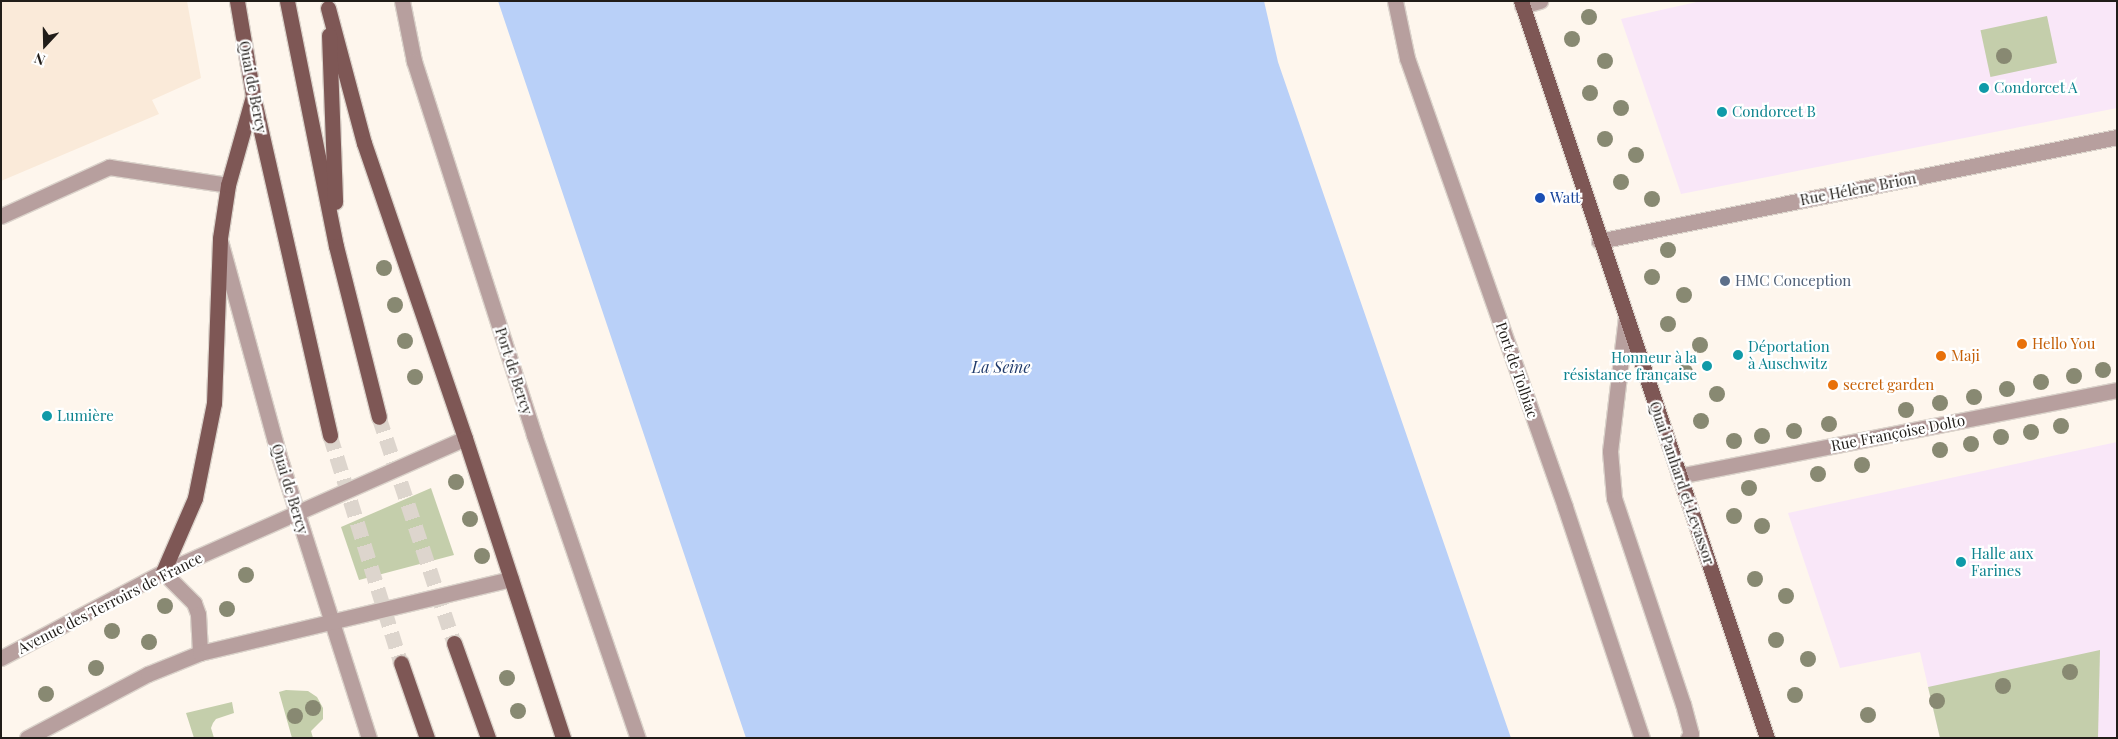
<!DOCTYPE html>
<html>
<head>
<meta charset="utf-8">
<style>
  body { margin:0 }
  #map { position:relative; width:2118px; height:739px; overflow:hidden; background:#fef6ed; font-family:"Playfair Display",serif }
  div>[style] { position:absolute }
  .built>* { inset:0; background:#faead9 }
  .education>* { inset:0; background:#f9e7f8 }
  .green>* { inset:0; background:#c4ceab; transform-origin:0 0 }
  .water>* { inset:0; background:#b9d0f8 }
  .major-tunnel>* { height:15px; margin-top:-7.5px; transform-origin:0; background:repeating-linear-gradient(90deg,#ddd5cd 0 15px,transparent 0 23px) }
  .roads { filter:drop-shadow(1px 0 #dbd3cb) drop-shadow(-1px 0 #dbd3cb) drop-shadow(0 1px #dbd3cb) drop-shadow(0 -1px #dbd3cb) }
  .minor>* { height:15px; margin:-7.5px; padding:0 7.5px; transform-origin:7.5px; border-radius:7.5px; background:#b79f9e }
  .major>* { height:15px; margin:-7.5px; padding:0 7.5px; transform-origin:7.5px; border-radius:7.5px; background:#7e5755 }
  .trees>* { width:16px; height:16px; margin:-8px; border-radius:50%; background:#888972 }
  .dots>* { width:14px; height:14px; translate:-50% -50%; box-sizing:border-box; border:2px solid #fff; border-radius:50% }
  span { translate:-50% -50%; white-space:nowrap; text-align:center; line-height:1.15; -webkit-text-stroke:4.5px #fff; paint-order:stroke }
  .street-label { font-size:15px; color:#211d19 }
  .culture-label { font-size:15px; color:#0d838f }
  .left { translate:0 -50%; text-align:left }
  .right { translate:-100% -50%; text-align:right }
  .transit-label { font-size:15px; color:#164399 }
  .service-label { font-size:15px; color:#4e5e75 }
  .food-label { font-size:15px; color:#c56008 }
  .water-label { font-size:16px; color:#203b6c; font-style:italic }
  .frame { position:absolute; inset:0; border:2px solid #211d19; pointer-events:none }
  .north { position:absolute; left:20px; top:20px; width:50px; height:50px; -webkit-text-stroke:4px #fff; paint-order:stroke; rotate:201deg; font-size:14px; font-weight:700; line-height:20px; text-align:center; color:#211d19 }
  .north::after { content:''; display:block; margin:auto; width:18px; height:22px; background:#211d19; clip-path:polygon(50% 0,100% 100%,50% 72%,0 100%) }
</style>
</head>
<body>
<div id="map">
  <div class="built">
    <div style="clip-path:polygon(1px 1px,187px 1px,201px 78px,152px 100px,159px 114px,1px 181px)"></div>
  </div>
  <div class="education">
    <div style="clip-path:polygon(1701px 1px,2117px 1px,2117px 108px,1681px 194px,1621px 19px)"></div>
    <div style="clip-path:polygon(2117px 442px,2117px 738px,1940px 738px,1920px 652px,1840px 668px,1788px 513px)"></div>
  </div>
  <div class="green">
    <div style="left:2047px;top:16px;width:48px;height:68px;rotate:78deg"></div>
    <div style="clip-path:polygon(431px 488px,454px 555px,359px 580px,341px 527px)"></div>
    <div style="clip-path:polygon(2100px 650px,2098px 738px,1940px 738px,1928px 687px)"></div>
    <div style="clip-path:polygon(286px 690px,308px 691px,317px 697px,323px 708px,323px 719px,311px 731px,313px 738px,292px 738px,279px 692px)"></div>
    <div style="clip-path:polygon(232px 702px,234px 713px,216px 719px,213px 723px,211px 728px,214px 738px,194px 738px,186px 713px)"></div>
  </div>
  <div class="water">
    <div style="clip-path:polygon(498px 1px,1264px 1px,1278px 62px,1511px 738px,746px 738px)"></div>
  </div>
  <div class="major-tunnel">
    <div style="left:379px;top:417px;width:238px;rotate:71.6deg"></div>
    <div style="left:330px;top:435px;width:239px;rotate:72.7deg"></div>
  </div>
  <div class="roads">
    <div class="minor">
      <div style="left:402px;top:1px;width:61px;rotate:78.7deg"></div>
      <div style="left:414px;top:61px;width:393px;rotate:72.2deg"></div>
      <div style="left:534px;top:435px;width:320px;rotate:71.1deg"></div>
      <div style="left:1395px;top:1px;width:58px;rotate:78.1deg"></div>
      <div style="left:1407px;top:58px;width:476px;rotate:70.6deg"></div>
      <div style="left:1565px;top:507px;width:243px;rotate:71.6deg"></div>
      <div style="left:1522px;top:6px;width:19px;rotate:-16deg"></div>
      <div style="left:1px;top:216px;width:119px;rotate:-24.4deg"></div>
      <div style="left:109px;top:167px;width:120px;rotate:8.6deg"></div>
      <div style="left:1599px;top:241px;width:528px;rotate:-11.35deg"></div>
      <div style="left:221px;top:244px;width:217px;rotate:74.7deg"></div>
      <div style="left:278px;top:453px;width:299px;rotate:72.3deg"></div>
      <div style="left:1626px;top:317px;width:135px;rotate:96.8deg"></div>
      <div style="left:1610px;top:451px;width:47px;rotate:85.1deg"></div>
      <div style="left:1614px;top:498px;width:217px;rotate:71.5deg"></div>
      <div style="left:1683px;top:704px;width:31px;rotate:75deg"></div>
      <div style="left:1691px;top:734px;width:5px;rotate:127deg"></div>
      <div style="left:1679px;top:476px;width:446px;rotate:-11.1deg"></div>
      <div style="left:163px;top:572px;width:44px;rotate:45deg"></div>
      <div style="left:194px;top:603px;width:12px;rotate:70deg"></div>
      <div style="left:198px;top:614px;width:39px;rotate:87deg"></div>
      <div style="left:1px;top:658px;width:183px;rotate:-28deg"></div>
      <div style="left:163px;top:572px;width:330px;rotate:-23.9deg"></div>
      <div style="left:27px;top:738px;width:137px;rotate:-27.9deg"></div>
      <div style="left:148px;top:674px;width:56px;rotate:-22deg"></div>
      <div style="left:200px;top:653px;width:320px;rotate:-13.4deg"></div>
    </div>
    <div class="major">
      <div style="left:237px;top:1px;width:96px;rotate:80.4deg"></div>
      <div style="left:253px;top:96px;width:348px;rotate:77.2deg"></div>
      <div style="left:287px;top:1px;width:250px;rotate:78.7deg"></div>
      <div style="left:336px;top:246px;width:176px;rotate:75.9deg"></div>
      <div style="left:1521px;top:1px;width:777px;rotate:71.54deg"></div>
      <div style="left:328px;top:8px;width:140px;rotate:75.1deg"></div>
      <div style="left:364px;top:143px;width:312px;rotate:71.1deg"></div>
      <div style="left:465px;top:438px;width:316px;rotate:71.9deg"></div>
      <div style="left:329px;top:35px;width:167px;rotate:87.9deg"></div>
      <div style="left:163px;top:572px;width:81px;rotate:-66.6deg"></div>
      <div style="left:195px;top:498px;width:97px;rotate:-78.7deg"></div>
      <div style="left:214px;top:403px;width:165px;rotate:-87.9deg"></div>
      <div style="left:220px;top:238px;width:54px;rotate:-81.4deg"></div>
      <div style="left:228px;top:185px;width:92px;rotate:-74.3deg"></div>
      <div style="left:454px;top:643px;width:101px;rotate:70.3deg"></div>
      <div style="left:401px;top:663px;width:79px;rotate:70.9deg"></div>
    </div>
  </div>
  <div class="trees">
    <div style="left:1589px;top:17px"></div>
    <div style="left:1572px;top:39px"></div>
    <div style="left:2004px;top:56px"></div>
    <div style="left:1605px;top:61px"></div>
    <div style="left:1590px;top:93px"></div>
    <div style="left:1621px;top:108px"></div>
    <div style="left:1605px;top:139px"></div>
    <div style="left:1636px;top:155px"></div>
    <div style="left:1621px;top:182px"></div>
    <div style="left:1652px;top:199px"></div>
    <div style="left:1668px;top:250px"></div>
    <div style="left:384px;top:268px"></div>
    <div style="left:1652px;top:277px"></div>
    <div style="left:1684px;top:295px"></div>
    <div style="left:395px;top:305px"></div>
    <div style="left:1668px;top:324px"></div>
    <div style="left:405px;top:341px"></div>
    <div style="left:1700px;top:345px"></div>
    <div style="left:2103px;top:370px"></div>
    <div style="left:1685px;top:372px"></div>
    <div style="left:2074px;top:376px"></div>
    <div style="left:415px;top:377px"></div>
    <div style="left:2041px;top:382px"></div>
    <div style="left:2007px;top:389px"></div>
    <div style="left:1717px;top:394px"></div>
    <div style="left:1974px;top:397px"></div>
    <div style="left:1940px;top:403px"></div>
    <div style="left:1906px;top:410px"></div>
    <div style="left:1701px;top:421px"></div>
    <div style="left:1829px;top:424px"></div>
    <div style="left:2061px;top:426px"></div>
    <div style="left:1794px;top:431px"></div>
    <div style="left:2031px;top:432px"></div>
    <div style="left:1762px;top:436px"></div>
    <div style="left:2001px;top:437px"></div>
    <div style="left:1734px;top:441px"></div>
    <div style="left:1971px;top:444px"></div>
    <div style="left:1940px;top:450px"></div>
    <div style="left:1862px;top:465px"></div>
    <div style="left:1818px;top:474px"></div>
    <div style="left:456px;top:482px"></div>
    <div style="left:1749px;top:488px"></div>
    <div style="left:1734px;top:516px"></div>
    <div style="left:470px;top:519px"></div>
    <div style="left:1762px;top:526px"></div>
    <div style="left:482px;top:556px"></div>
    <div style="left:246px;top:575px"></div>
    <div style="left:1755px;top:579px"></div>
    <div style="left:1786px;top:596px"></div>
    <div style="left:165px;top:606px"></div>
    <div style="left:227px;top:609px"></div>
    <div style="left:112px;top:631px"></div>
    <div style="left:1776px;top:640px"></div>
    <div style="left:149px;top:642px"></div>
    <div style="left:1808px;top:659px"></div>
    <div style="left:96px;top:668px"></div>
    <div style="left:2070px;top:672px"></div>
    <div style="left:507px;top:678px"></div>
    <div style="left:2003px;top:686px"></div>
    <div style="left:46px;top:694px"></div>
    <div style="left:1795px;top:695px"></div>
    <div style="left:1937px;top:701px"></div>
    <div style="left:313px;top:708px"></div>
    <div style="left:518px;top:711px"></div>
    <div style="left:1868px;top:715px"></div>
    <div style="left:295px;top:716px"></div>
  </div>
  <div class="dots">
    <div style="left:1984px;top:88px;background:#0f9aa8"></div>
    <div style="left:1722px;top:112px;background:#0f9aa8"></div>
    <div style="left:1540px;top:198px;background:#1a4fb4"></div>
    <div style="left:1725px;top:281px;background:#5c6f8a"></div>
    <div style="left:2022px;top:344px;background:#e8710a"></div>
    <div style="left:1738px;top:355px;background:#0f9aa8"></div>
    <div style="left:1941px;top:356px;background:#e8710a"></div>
    <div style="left:1707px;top:366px;background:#0f9aa8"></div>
    <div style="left:1833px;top:385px;background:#e8710a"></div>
    <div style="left:47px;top:416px;background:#0f9aa8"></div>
    <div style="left:1961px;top:562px;background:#0f9aa8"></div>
  </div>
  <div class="street-label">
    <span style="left:253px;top:87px;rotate:79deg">Quai de Bercy</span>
    <span style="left:1858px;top:189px;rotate:-11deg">Rue Hélène Brion</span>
    <span style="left:1517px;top:370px;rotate:71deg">Port de Tolbiac</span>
    <span style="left:514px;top:371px;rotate:72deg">Port de Bercy</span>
    <span style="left:1898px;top:433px;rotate:-11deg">Rue Françoise Dolto</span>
    <span style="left:1682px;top:483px;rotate:71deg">Quai Panhard et Levassor</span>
    <span style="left:290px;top:489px;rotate:73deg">Quai de Bercy</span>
    <span style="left:110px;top:603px;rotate:-27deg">Avenue des Terroirs de France</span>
  </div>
  <div class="culture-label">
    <span class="left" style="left:1994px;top:88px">Condorcet A</span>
    <span class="left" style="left:1732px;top:112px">Condorcet B</span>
    <span class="left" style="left:1748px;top:355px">Déportation<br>à Auschwitz</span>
    <span class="right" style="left:1697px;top:366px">Honneur à la<br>résistance française</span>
    <span class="left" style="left:57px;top:416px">Lumière</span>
    <span class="left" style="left:1971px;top:562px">Halle aux<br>Farines</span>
  </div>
  <div class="transit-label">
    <span class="left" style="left:1550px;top:198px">Watt</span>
  </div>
  <div class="service-label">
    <span class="left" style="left:1735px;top:281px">HMC Conception</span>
  </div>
  <div class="food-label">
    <span class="left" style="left:2032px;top:344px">Hello You</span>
    <span class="left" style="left:1951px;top:356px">Maji</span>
    <span class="left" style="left:1843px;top:385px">secret garden</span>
  </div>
  <div class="water-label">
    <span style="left:1001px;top:367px">La Seine</span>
  </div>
  <div class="frame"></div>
  <div class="north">N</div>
</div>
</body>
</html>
